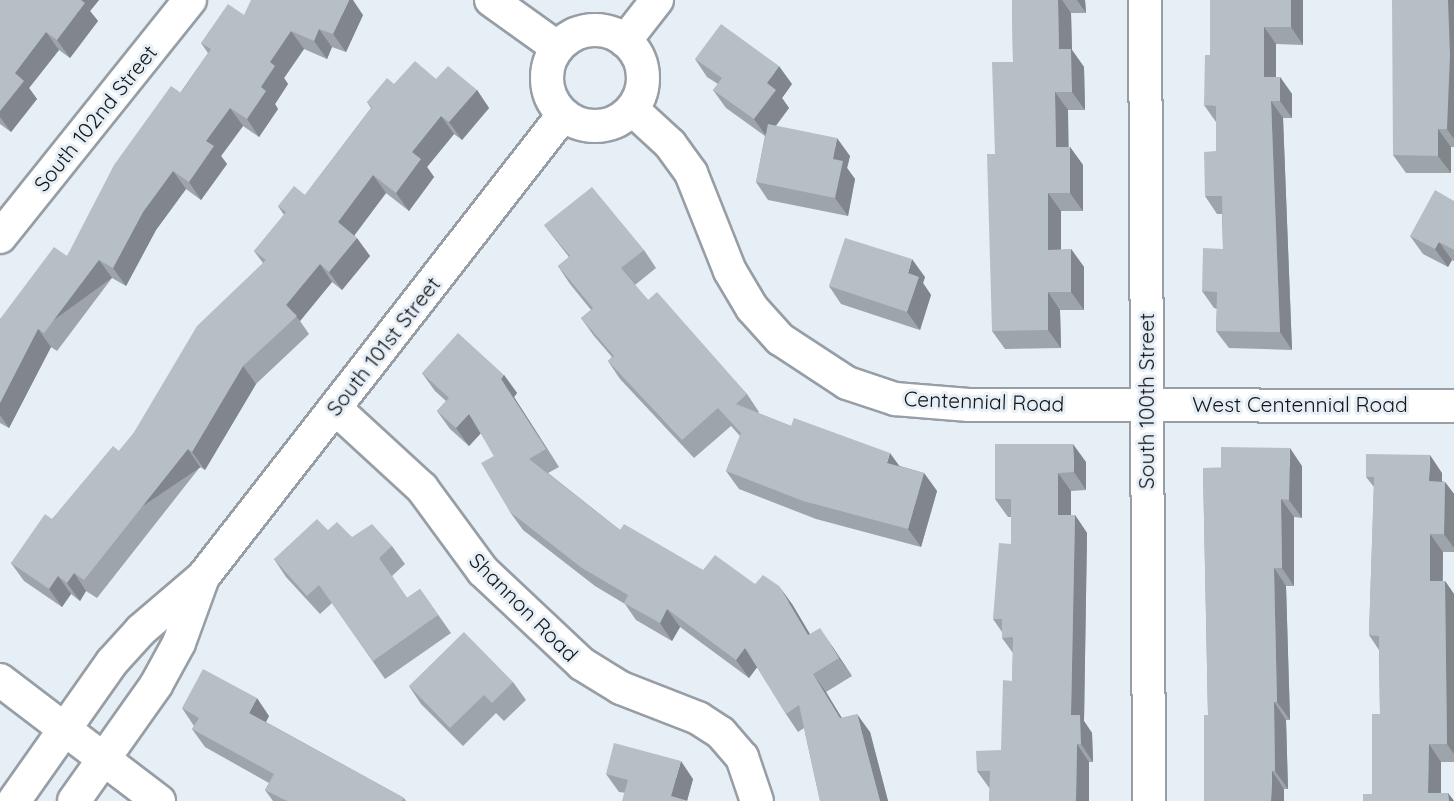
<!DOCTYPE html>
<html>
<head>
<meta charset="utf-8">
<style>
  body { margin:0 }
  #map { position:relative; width:1454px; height:801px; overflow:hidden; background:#e6eef6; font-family:Quicksand,sans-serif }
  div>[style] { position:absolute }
  .roads { filter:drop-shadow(2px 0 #979ea5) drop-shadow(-2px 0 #979ea5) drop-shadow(0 2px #979ea5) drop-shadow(0 -2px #979ea5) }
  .minor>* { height:32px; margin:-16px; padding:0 16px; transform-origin:16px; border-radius:16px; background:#fff }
  .minor>.ring { margin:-16px; padding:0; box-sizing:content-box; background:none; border:32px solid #fff; border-radius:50% }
  .wall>* { inset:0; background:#9da4aa }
  .shaded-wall>* { inset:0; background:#80868b; transform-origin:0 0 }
  .building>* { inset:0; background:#b7bfc6 }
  span { translate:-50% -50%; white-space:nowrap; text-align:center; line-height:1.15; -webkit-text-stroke:6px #e6eef6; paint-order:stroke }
  .street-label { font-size:21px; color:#121518 }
</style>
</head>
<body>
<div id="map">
  <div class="roads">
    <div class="minor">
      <div style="left:491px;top:0;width:82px;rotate:35.6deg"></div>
      <div style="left:1145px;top:0;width:801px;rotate:89.71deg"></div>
      <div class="ring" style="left:547px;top:30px;width:64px;height:64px"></div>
      <div style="left:625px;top:41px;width:52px;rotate:-52deg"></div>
      <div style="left:632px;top:109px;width:52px;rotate:42.6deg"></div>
      <div style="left:670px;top:144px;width:36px;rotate:54deg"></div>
      <div style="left:691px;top:173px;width:105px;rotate:68.3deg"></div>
      <div style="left:730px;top:271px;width:43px;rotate:59.3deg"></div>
      <div style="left:752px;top:308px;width:42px;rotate:47.9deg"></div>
      <div style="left:780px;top:339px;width:80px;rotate:33.3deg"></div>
      <div style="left:847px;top:383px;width:51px;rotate:18.4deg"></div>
      <div style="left:895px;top:399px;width:74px;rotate:4.6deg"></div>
      <div style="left:969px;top:405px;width:485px;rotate:0.1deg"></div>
      <div style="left:0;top:237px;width:304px;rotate:-51.3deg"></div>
      <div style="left:335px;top:408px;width:118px;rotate:42.6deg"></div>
      <div style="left:422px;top:488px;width:103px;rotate:53.7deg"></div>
      <div style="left:483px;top:571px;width:136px;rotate:43.2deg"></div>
      <div style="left:582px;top:664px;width:46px;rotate:31.6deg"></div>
      <div style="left:621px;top:688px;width:83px;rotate:21.3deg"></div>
      <div style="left:698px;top:718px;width:27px;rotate:33deg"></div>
      <div style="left:721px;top:733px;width:32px;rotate:49deg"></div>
      <div style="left:742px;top:757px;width:46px;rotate:71.2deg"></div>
      <div style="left:203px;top:577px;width:586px;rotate:-52.07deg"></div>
      <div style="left:0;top:680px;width:200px;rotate:37.3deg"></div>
      <div style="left:14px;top:801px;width:170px;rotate:-54.8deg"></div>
      <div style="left:112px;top:662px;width:43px;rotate:-47.8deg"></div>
      <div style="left:141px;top:630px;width:82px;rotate:-40.5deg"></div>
      <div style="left:203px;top:577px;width:70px;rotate:110deg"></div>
      <div style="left:179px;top:643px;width:48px;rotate:118.7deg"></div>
      <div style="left:156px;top:685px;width:142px;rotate:125.3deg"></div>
    </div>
  </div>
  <div class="wall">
    <div style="clip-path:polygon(0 0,99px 0,90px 11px,98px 21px,70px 58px,59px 50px,29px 88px,37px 99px,11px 132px,0 124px)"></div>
    <div style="clip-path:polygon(1012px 0,1085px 0,1086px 13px,1071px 13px,1072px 50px,1084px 67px,1085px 110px,1068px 110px,1068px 147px,1070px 147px,1083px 165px,1083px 211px,1061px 211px,1061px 250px,1071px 249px,1084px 267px,1084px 310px,1060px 310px,1061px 348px,1005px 349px,992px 331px,995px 154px,1013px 62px)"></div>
    <div style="clip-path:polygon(1303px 0,1303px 45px,1276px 44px,1276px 77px,1280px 77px,1292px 94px,1292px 118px,1283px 118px,1292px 350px,1229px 348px,1216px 331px,1217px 309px,1214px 308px,1202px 291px,1223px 249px,1222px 214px,1217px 214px,1205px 196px,1216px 151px,1216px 122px,1204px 105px,1210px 55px)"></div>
    <div style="clip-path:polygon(1454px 0,1454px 147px,1451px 147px,1451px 173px,1406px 173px,1393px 155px)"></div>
    <div style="clip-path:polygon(244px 15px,363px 15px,346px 52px,332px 47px,327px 59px,304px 49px,284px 78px,288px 84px,275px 104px,278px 109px,259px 137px,243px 126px,221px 156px,227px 164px,201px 200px,186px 189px,156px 230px,126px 286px,112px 278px,57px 351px,51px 347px,9px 428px,0 423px,0 319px,67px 256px,208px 53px,201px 43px)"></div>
    <div style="clip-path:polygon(695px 59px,792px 84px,782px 98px,789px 108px,776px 126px,850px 156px,847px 168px,855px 179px,848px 216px,768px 200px,756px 182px,765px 136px,726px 108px,713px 90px,718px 84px,707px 77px)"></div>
    <div style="clip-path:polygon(436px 79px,477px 90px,489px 108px,462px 140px,454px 134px,427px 167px,434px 177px,409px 211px,386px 193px,354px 235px,370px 256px,342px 290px,332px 282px,300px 321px,309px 334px,256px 384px,205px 470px,200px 467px,97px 598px,86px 591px,80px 601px,71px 594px,62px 607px,24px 581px,11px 563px,52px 519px,119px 451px,133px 434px,263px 263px,254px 251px,284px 215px,278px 206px,305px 195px,371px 108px,367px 102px,394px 84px)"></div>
    <div style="clip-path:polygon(1454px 201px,1454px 261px,1452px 260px,1448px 267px,1423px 254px,1410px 236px)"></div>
    <div style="clip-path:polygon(544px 225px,644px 250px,656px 268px,635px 285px,648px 300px,747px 394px,759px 412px,758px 413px,791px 426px,900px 466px,924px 473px,937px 491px,921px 547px,816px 519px,739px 489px,726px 471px,740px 436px,731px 426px,694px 458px,620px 379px,608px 361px,612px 357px,594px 336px,581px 318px,591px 310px,570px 284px,558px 266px,569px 257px)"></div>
    <div style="clip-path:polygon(925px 277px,923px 283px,931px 295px,920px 330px,841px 304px,829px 286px)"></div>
    <div style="clip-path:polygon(422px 373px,504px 375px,517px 393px,514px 397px,559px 467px,548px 473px,620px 530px,703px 570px,755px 584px,792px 604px,810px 634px,832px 646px,852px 676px,826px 692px,841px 718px,870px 732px,888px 801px,820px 801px,804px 728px,798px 732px,786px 714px,757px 667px,749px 678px,680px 627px,672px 641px,636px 620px,625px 604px,595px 586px,523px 530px,510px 512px,494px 456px,481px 433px,469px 446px,450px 429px,437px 411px,446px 401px,435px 391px)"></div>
    <div style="clip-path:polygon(1086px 462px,1086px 490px,1071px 491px,1071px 515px,1075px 515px,1087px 533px,1084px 721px,1092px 733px,1093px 762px,1089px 762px,1089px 801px,989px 801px,990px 789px,977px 771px,1001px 750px,1012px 681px,1013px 653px,1002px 638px,1002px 632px,993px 619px,1011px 544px,1011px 517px,1008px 517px,995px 499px)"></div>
    <div style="clip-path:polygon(1302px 466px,1302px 518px,1294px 517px,1294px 586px,1286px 586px,1290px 720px,1286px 720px,1288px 789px,1284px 789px,1208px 715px,1203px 468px)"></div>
    <div style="clip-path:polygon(1442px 473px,1442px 481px,1445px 482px,1454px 494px,1454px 552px,1443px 552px,1443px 581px,1445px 581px,1454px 594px,1454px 762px,1441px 762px,1441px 793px,1448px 793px,1454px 801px,1363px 801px,1372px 794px,1380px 714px,1379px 650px,1369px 635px,1374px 487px,1366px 477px)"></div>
    <div style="clip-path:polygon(328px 530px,352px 537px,392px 546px,405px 564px,392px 576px,407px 598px,420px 589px,451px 633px,385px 679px,332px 603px,320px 614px,286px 577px,274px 559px)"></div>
    <div style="clip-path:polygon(513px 682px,526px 700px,504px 721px,496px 713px,463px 746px,421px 704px,409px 686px)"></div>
    <div style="clip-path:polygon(182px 708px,269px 716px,266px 722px,404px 798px,406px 801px,273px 801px,265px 790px,269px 783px,205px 747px,192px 729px,194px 726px)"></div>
    <div style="clip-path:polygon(606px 774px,693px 779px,687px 801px,619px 792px)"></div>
  </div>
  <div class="shaded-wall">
    <div style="clip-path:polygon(78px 0,99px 0,90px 11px,98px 21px,70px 58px,57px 40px)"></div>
    <div style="clip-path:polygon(349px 0,353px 0,363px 15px,346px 52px,333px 34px)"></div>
    <div style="clip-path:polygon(1058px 0,1062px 0,1071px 13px,1072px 50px,1084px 67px,1085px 110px,1072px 92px,1059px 49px)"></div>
    <div style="clip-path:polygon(1077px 0,1085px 0,1086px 13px)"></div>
    <div style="clip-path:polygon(1291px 0,1303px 0,1303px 45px,1291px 27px)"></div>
    <div style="clip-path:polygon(1448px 0,1454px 0,1454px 139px,1447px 129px)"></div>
    <div style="clip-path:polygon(1264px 27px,1276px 44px,1276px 94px,1264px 77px)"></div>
    <div style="clip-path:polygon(319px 29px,332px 47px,327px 59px,314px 41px)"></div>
    <div style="clip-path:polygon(291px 31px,304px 49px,284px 78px,288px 84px,275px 104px,278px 109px,259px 137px,247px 119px,270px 62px)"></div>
    <div style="clip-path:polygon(46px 32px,59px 50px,29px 88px,37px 99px,11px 132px,0 117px,0 111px,15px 73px)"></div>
    <div style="clip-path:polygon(779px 66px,792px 84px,782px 98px,789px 108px,767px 137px,754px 119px,767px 83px)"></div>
    <div style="clip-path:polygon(1280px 77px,1292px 94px,1292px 118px,1280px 101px)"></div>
    <div style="clip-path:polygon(477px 90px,489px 108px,462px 140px,449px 122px)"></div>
    <div style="clip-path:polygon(1055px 92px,1068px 110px,1069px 165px,1056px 147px)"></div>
    <div style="clip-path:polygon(1271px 101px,1283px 118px,1292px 350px,1280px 332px)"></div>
    <div style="clip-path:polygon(230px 108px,243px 126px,221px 156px,227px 164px,201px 200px,189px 182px,206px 141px)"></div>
    <div style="clip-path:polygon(441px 116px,454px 134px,427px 167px,434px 177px,409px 211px,396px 193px,412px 152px)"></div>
    <div style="clip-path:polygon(1438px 129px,1451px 147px,1451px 173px,1438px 156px)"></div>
    <div style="clip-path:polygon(837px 138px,850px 156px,847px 168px,855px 179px,848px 216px,835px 198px,833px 159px)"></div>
    <div style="clip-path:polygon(1070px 147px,1083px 165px,1083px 211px,1070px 193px)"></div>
    <div style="clip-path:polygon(173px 171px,186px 189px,156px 230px,126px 286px,113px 268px,143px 212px)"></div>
    <div style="clip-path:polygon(373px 175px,386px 193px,351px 240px,338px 222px)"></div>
    <div style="clip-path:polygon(1048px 193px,1061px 211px,1061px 268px,1048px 250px)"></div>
    <div style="clip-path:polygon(357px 238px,370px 256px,342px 290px,329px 272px)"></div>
    <div style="clip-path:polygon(1439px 242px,1452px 260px,1448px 267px,1435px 249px)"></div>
    <div style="clip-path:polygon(1071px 249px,1084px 267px,1084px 310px,1071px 292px)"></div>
    <div style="clip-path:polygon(912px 259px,925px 277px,923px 283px,931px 295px,920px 330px,907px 312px,908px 273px)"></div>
    <div style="left:99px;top:260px;width:22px;height:91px;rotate:54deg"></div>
    <div style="clip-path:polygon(320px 264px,332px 282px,300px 321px,286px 305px)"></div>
    <div style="clip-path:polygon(1048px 292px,1060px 310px,1061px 348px,1048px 330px)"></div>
    <div style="clip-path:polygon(38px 329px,51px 347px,9px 428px,0 415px,0 403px)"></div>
    <div style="clip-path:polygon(243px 366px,256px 384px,205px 470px,192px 452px)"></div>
    <div style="clip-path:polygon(504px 375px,517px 393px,514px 397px,559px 467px,501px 379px)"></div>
    <div style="clip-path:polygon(469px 414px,482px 432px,469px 446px,456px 428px)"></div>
    <div style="clip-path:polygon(1073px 444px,1086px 462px,1086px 490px,1074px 472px)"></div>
    <div style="clip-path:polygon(1290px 448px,1302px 466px,1302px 518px,1289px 500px)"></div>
    <div style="left:188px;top:449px;width:22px;height:167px;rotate:56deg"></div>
    <div style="clip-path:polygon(890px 453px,903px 471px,887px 463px)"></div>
    <div style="clip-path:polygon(1430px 455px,1442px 473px,1442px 499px,1429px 481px)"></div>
    <div style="clip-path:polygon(924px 473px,937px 491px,921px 547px,908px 529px)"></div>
    <div style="clip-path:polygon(1058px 473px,1071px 491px,1071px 533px,1058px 515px)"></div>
    <div style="clip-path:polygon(1445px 482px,1454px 494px,1454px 548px,1444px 534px)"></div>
    <div style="clip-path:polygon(1281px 499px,1294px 517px,1294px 586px,1282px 568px)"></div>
    <div style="clip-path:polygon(1075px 515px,1087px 533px,1084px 721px,1092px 733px,1093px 762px,1081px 744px,1071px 715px)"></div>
    <div style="clip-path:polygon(1430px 534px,1443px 552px,1442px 599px,1430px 581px)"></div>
    <div style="clip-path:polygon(1274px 568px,1286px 586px,1290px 720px,1277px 702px)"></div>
    <div style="clip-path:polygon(74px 573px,86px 591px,80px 601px,67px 583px)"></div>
    <div style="clip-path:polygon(58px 576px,71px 594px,62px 607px,49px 589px)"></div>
    <div style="clip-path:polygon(1445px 581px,1454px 594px,1454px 754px,1447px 744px)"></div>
    <div style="clip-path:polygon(779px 586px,792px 604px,821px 653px,808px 635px)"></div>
    <div style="clip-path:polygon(667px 609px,680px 627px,672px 641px,660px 623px)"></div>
    <div style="clip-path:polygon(820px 628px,852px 676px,839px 658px)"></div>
    <div style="clip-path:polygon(745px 648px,758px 666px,749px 678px,736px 660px)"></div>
    <div style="clip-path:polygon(813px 674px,826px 692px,853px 736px,840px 718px)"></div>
    <div style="clip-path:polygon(257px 698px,269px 716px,261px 731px,249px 713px)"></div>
    <div style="clip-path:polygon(1274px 702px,1286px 720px,1288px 789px,1275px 771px)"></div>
    <div style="clip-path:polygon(857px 714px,870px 732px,888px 801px,880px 801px)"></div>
    <div style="clip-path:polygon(1077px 744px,1089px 762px,1089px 801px,1076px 801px)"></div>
    <div style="clip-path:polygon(1429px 744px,1441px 762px,1441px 801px,1428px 793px)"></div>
    <div style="clip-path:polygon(681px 761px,693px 779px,687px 801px,671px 796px)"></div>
    <div style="clip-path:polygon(1272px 771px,1284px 789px,1284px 801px,1271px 801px)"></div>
    <div style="clip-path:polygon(1448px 793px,1454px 801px,1449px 801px)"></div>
  </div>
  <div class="building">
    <div style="clip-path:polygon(0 0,81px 0,85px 3px,57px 40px,46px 32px,15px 73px,24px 81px,0 111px)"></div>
    <div style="clip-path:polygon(251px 0,349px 0,333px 34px,319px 29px,314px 41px,291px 31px,270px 62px,275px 66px,261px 87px,266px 91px,247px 119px,230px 108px,206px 141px,214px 146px,189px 182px,173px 171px,143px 212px,113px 268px,99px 260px,44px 333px,38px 329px,0 403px,0 319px,54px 247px,67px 256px,114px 165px,171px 86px,181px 93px,211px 49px,201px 43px,228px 4px,244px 15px)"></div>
    <div style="clip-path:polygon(1012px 0,1058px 0,1059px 49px,1071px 49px,1072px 92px,1055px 92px,1056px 147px,1070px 147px,1070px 193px,1048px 193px,1048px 250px,1071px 249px,1071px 292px,1048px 292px,1048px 330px,992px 331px,987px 154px,995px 154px,992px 62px,1013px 62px)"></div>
    <div style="clip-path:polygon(1210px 0,1291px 0,1291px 27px,1264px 27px,1264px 77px,1280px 77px,1280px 101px,1271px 101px,1280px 332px,1216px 331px,1217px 292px,1202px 291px,1203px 248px,1223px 249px,1222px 196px,1205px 196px,1204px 152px,1216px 151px,1216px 106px,1204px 105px,1205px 55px,1210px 55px)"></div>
    <div style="clip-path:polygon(1392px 0,1448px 0,1450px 55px,1447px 129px,1438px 129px,1438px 156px,1393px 155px)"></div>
    <div style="clip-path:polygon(721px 24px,779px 66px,767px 83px,776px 90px,754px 119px,713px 90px,722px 78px,695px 59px)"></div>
    <div style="clip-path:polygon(415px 61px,436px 79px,448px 66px,477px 90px,449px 122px,441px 116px,412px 152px,421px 159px,396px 193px,373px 175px,338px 222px,357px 238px,329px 272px,320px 264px,286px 305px,297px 316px,243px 366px,192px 452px,188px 449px,84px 580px,74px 573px,67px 583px,58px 576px,49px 589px,11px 563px,45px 514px,52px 519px,113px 446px,119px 451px,133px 434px,197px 326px,266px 260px,254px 251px,286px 212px,278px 206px,294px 186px,305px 195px,372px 107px,367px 102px,387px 78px,394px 84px)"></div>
    <div style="clip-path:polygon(768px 124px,837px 138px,833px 159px,843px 161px,835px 198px,756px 182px)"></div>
    <div style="clip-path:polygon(592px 187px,644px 250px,621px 268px,648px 300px,657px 292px,747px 394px,736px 404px,791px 426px,794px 418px,890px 453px,887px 463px,924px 473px,908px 529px,803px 501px,726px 471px,741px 433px,718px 408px,682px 440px,608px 361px,614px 356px,581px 318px,593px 308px,558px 266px,570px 256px,544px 225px)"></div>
    <div style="clip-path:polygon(1435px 190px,1454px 201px,1454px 250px,1439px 242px,1435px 249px,1410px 236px)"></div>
    <div style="clip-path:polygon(845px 238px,912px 259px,908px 273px,919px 277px,907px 312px,829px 286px)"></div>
    <div style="clip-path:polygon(458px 333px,504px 375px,501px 379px,546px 449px,529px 459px,620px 530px,624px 524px,703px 570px,715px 555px,755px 584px,763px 575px,779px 586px,808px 635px,820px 628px,839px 658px,813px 674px,840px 718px,857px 714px,880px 801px,820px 801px,799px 705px,786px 714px,745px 648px,736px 660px,667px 609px,660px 623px,624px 603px,628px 595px,582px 568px,510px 512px,481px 463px,494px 456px,469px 414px,456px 428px,437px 411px,449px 398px,422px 373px)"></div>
    <div style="clip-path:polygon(995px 444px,1073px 444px,1074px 472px,1058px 473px,1058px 515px,1075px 515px,1071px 715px,1080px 715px,1081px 744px,1077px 744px,1076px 801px,989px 801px,990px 771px,977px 771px,976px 751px,1001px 750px,1003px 680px,1012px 681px,1013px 637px,1002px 638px,1002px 619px,993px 619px,999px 543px,1011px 544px,1011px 499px,995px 499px)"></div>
    <div style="clip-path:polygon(1221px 447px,1290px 448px,1289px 500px,1281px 499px,1282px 568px,1274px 568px,1277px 702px,1274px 702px,1275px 771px,1272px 771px,1271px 801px,1204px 801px,1204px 715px,1208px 715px,1203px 468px,1221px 468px)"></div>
    <div style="clip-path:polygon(1366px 454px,1430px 455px,1429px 481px,1445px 482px,1444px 534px,1430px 534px,1430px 581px,1445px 581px,1447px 744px,1429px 744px,1428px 793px,1448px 793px,1449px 801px,1363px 801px,1363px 794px,1372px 794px,1372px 714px,1380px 714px,1379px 636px,1369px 635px,1374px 477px,1366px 477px)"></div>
    <div style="clip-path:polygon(317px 519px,328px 530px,337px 522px,352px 537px,372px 524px,392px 546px,379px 558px,407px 598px,420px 589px,438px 615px,373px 661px,319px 585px,307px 596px,274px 559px)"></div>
    <div style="clip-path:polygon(464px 632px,513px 682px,492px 703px,484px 695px,450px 728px,409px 686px)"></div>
    <div style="clip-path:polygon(203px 669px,257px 698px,249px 713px,404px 798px,402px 801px,287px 801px,265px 790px,274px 774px,192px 729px,199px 718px,182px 708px)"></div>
    <div style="clip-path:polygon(614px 743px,681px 761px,671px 796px,688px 801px,622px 801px,628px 780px,606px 774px)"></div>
  </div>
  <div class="street-label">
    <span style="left:95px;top:118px;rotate:-51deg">South 102nd Street</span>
    <span style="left:383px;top:346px;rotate:-52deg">South 101st Street</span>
    <span style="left:984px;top:401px;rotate:2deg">Centennial Road</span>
    <span style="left:1146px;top:401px;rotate:-90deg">South 100th Street</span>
    <span style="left:1300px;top:404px">West Centennial Road</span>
    <span style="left:524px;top:607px;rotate:45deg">Shannon Road</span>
  </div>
</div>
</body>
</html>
